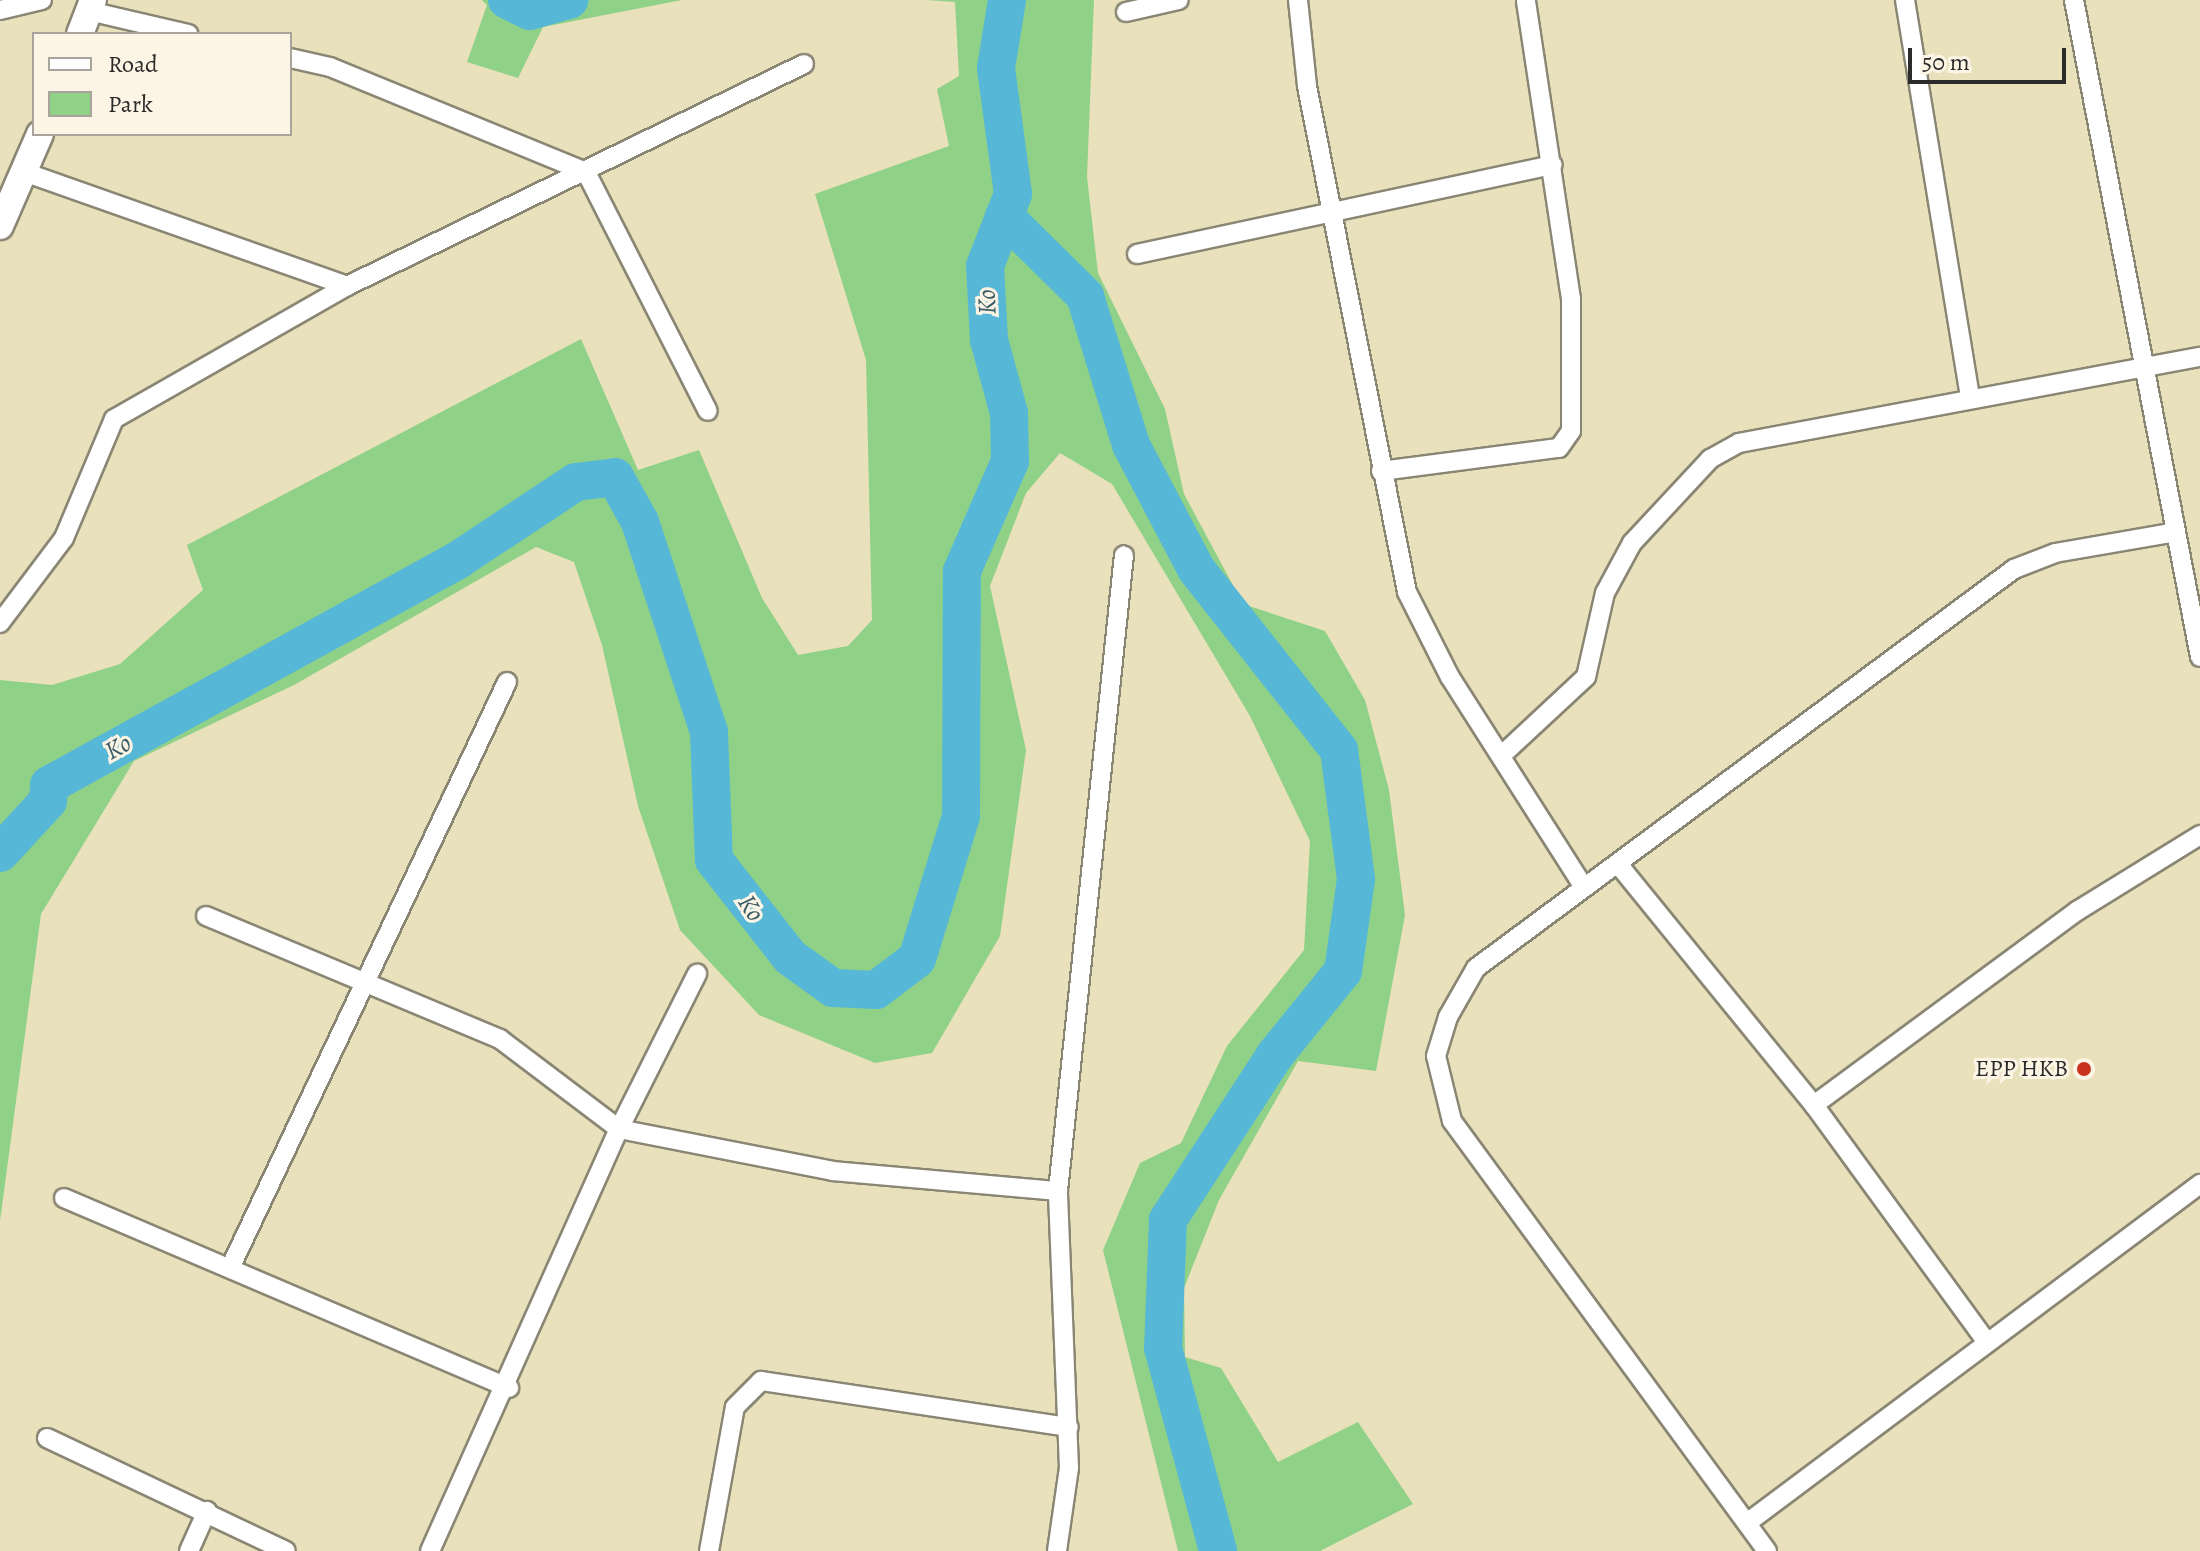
<!DOCTYPE html>
<html>
<head>
<meta charset="utf-8">
<style>
  body { margin:0 }
  #map { position:relative; width:2200px; height:1551px; overflow:hidden; background:#e9e0bc; font-family:Alegreya,serif }
  div>[style] { position:absolute }
  .green>* { inset:0; background:#90d188 }
  .river>* { height:38px; margin:-19px; padding:0 19px; transform-origin:19px; border-radius:19px; background:#57b7d6 }
  .roads { filter:drop-shadow(2px 0 #8a8674) drop-shadow(-2px 0 #8a8674) drop-shadow(0 2px #8a8674) drop-shadow(0 -2px #8a8674) }
  .minor>* { height:18px; margin:-9px; padding:0 9px; transform-origin:9px; border-radius:9px; background:#fff }
  .secondary>* { height:26px; margin:-13px; padding:0 13px; transform-origin:13px; border-radius:13px; background:#fff }
  .dots>* { width:22px; height:22px; translate:-50% -50%; box-sizing:border-box; border:4px solid #fcf5e5; border-radius:50% }
  span { translate:-50% -50%; white-space:nowrap; text-align:center; line-height:1.15; -webkit-text-stroke:6px #fcf5e5; paint-order:stroke }
  .poi-label { font-size:24px; color:#2b2b2b }
  .right { translate:-100% -50%; text-align:right }
  .water-label { font-size:26px; color:#3a5c67; font-style:italic }
  .legend { position:absolute; left:32px; top:32px; width:260px; height:104px; box-sizing:border-box; background:#fcf5e5; border:2px solid #a8a49b; margin:0; padding:10px 14px; list-style:none; font-size:24px; color:#2b2b2b }
  .legend li { display:flex; align-items:center; gap:16px; height:40px }
  .legend b { width:40px; border:2px solid #a8a49b }
  .scale { position:absolute; left:1908px; top:48px; width:158px; height:36px; box-sizing:border-box; border:4px solid #2b2b2b; border-top:0; padding-left:10px; font-size:24px; line-height:28px; white-space:nowrap; color:#2b2b2b; -webkit-text-stroke:6px #fcf5e5; paint-order:stroke }
</style>
</head>
<body>
<div id="map">
  <div class="green">
    <div style="clip-path:polygon(482px 0,682px 0,543px 27px,518px 78px,467px 62px,487px 5px)"></div>
    <div style="clip-path:polygon(927px 0,1094px 0,1087px 177px,1098px 273px,1165px 409px,1184px 494px,1243px 604px,1325px 631px,1365px 700px,1389px 790px,1405px 915px,1376px 1071px,1298px 1061px,1219px 1200px,1184px 1288px,1185px 1357px,1221px 1368px,1278px 1462px,1358px 1422px,1413px 1504px,1320px 1551px,1178px 1551px,1103px 1250px,1140px 1163px,1181px 1143px,1227px 1046px,1304px 950px,1310px 841px,1250px 716px,1112px 484px,1060px 453px,1026px 493px,990px 586px,1026px 750px,1000px 936px,932px 1053px,875px 1063px,759px 1015px,680px 930px,638px 806px,602px 645px,574px 562px,536px 547px,294px 685px,134px 761px,41px 914px,0 1221px,0 680px,52px 685px,120px 664px,203px 590px,187px 545px,581px 339px,638px 470px,699px 450px,762px 598px,798px 655px,848px 646px,872px 620px,866px 360px,815px 194px,949px 146px,937px 89px,959px 76px,955px 2px)"></div>
  </div>
  <div class="river">
    <div style="left:507px;top:0;width:25px;rotate:26deg"></div>
    <div style="left:530px;top:11px;width:41px;rotate:-15.8deg"></div>
    <div style="left:1004px;top:216px;width:114px;rotate:44.6deg"></div>
    <div style="left:1085px;top:296px;width:156px;rotate:72.8deg"></div>
    <div style="left:1131px;top:445px;width:140px;rotate:62.3deg"></div>
    <div style="left:1196px;top:569px;width:231px;rotate:51.7deg"></div>
    <div style="left:1339px;top:750px;width:130px;rotate:82.5deg"></div>
    <div style="left:1356px;top:879px;width:93px;rotate:98deg"></div>
    <div style="left:1343px;top:971px;width:108px;rotate:129deg"></div>
    <div style="left:1275px;top:1055px;width:197px;rotate:123deg"></div>
    <div style="left:1168px;top:1220px;width:128px;rotate:92.2deg"></div>
    <div style="left:1163px;top:1348px;width:210px;rotate:74.8deg"></div>
    <div style="left:0;top:853px;width:71px;rotate:-47.3deg"></div>
    <div style="left:48px;top:801px;width:16px;rotate:-86deg"></div>
    <div style="left:49px;top:785px;width:467px;rotate:-28.8deg"></div>
    <div style="left:458px;top:560px;width:141px;rotate:-33.5deg"></div>
    <div style="left:576px;top:482px;width:39px;rotate:-7deg"></div>
    <div style="left:615px;top:477px;width:51px;rotate:60.9deg"></div>
    <div style="left:640px;top:522px;width:221px;rotate:71.8deg"></div>
    <div style="left:709px;top:732px;width:128px;rotate:87.8deg"></div>
    <div style="left:714px;top:860px;width:123px;rotate:51.9deg"></div>
    <div style="left:790px;top:957px;width:53px;rotate:35.8deg"></div>
    <div style="left:833px;top:988px;width:43px;rotate:2.7deg"></div>
    <div style="left:876px;top:990px;width:51px;rotate:-37.1deg"></div>
    <div style="left:917px;top:959px;width:150px;rotate:-72.9deg"></div>
    <div style="left:961px;top:816px;width:245px;rotate:-89.8deg"></div>
    <div style="left:962px;top:571px;width:120px;rotate:-66.4deg"></div>
    <div style="left:1010px;top:461px;width:48px;rotate:-91.2deg"></div>
    <div style="left:1009px;top:413px;width:76px;rotate:-105.3deg"></div>
    <div style="left:989px;top:340px;width:74px;rotate:-93.1deg"></div>
    <div style="left:985px;top:266px;width:77px;rotate:-68.7deg"></div>
    <div style="left:1013px;top:194px;width:127px;rotate:-97.7deg"></div>
    <div style="left:996px;top:68px;width:69px;rotate:-80.8deg"></div>
  </div>
  <div class="roads">
    <div class="minor">
      <div style="left:1298px;top:0;width:86px;rotate:84deg"></div>
      <div style="left:1307px;top:86px;width:516px;rotate:78.82deg"></div>
      <div style="left:1407px;top:592px;width:95px;rotate:63.2deg"></div>
      <div style="left:1450px;top:677px;width:249px;rotate:57.5deg"></div>
      <div style="left:1905px;top:0;width:403px;rotate:80.7deg"></div>
      <div style="left:2074px;top:0;width:669px;rotate:79.14deg"></div>
      <div style="left:0;top:10px;width:43px;rotate:-13.4deg"></div>
      <div style="left:89px;top:11px;width:102px;rotate:13.1deg"></div>
      <div style="left:1126px;top:12px;width:54px;rotate:-12.8deg"></div>
      <div style="left:290px;top:58px;width:41px;rotate:12.7deg"></div>
      <div style="left:330px;top:67px;width:277px;rotate:22.3deg"></div>
      <div style="left:586px;top:172px;width:268px;rotate:63deg"></div>
      <div style="left:24px;top:172px;width:343px;rotate:19.4deg"></div>
      <div style="left:1137px;top:254px;width:425px;rotate:-12.1deg"></div>
      <div style="left:1381px;top:471px;width:179px;rotate:-7.4deg"></div>
      <div style="left:1559px;top:448px;width:21px;rotate:-55deg"></div>
      <div style="left:1571px;top:431px;width:132px;rotate:-90deg"></div>
      <div style="left:1571px;top:299px;width:302px;rotate:-98.6deg"></div>
      <div style="left:0;top:623px;width:106px;rotate:-53deg"></div>
      <div style="left:64px;top:538px;width:129px;rotate:-67.2deg"></div>
      <div style="left:114px;top:419px;width:268px;rotate:-29.7deg"></div>
      <div style="left:347px;top:286px;width:508px;rotate:-25.91deg"></div>
      <div style="left:1502px;top:755px;width:115px;rotate:-42.9deg"></div>
      <div style="left:1586px;top:677px;width:86px;rotate:-77.3deg"></div>
      <div style="left:1605px;top:593px;width:57px;rotate:-61.6deg"></div>
      <div style="left:1632px;top:543px;width:115px;rotate:-47.1deg"></div>
      <div style="left:1710px;top:459px;width:33px;rotate:-29deg"></div>
      <div style="left:1739px;top:443px;width:469px;rotate:-10.6deg"></div>
      <div style="left:1618px;top:864px;width:311px;rotate:50.9deg"></div>
      <div style="left:206px;top:916px;width:319px;rotate:22.7deg"></div>
      <div style="left:500px;top:1039px;width:149px;rotate:37.1deg"></div>
      <div style="left:619px;top:1129px;width:218px;rotate:11.1deg"></div>
      <div style="left:833px;top:1171px;width:226px;rotate:5.1deg"></div>
      <div style="left:64px;top:1198px;width:484px;rotate:23.1deg"></div>
      <div style="left:231px;top:1266px;width:646px;rotate:-64.7deg"></div>
      <div style="left:1986px;top:1341px;width:292px;rotate:-126.1deg"></div>
      <div style="left:1814px;top:1105px;width:327px;rotate:-36.4deg"></div>
      <div style="left:2077px;top:911px;width:145px;rotate:-31.7deg"></div>
      <div style="left:47px;top:1438px;width:264px;rotate:25.3deg"></div>
      <div style="left:1747px;top:1523px;width:566px;rotate:-36.81deg"></div>
      <div style="left:189px;top:1551px;width:44px;rotate:-65.8deg"></div>
      <div style="left:430px;top:1551px;width:462px;rotate:-65.9deg"></div>
      <div style="left:619px;top:1129px;width:174px;rotate:-63.3deg"></div>
      <div style="left:709px;top:1551px;width:146px;rotate:-79.8deg"></div>
      <div style="left:735px;top:1407px;width:37px;rotate:-45deg"></div>
      <div style="left:761px;top:1381px;width:311px;rotate:8.5deg"></div>
      <div style="left:1057px;top:1551px;width:84px;rotate:-81.8deg"></div>
      <div style="left:1069px;top:1468px;width:277px;rotate:-92.3deg"></div>
      <div style="left:1058px;top:1191px;width:639px;rotate:-84.08deg"></div>
      <div style="left:1767px;top:1551px;width:533px;rotate:-126.22deg"></div>
      <div style="left:1452px;top:1121px;width:67px;rotate:-103.8deg"></div>
      <div style="left:1436px;top:1056px;width:41px;rotate:-72.9deg"></div>
      <div style="left:1448px;top:1017px;width:56px;rotate:-60.3deg"></div>
      <div style="left:1476px;top:968px;width:670px;rotate:-36.56deg"></div>
      <div style="left:2014px;top:569px;width:44px;rotate:-21.3deg"></div>
      <div style="left:2055px;top:553px;width:118px;rotate:-9.8deg"></div>
    </div>
    <div class="secondary">
      <div style="left:80px;top:34px;width:36px;rotate:-69deg"></div>
      <div style="left:0;top:226px;width:100px;rotate:-66.5deg"></div>
    </div>
  </div>
  <div class="dots">
    <div style="left:2084px;top:1069px;background:#c8321e"></div>
  </div>
  <div class="poi-label">
    <span class="right" style="left:2068px;top:1069px">EPP HKB</span>
  </div>
  <div class="water-label">
    <span style="left:987px;top:302px;rotate:-93deg">Ko</span>
    <span style="left:118px;top:747px;rotate:-29deg">Ko</span>
    <span style="left:751px;top:908px;rotate:57deg">Ko</span>
  </div>
  <ul class="legend">
  <li><b style="height:10px;background:#fff"></b>Road</li>
  <li><b style="height:22px;background:#90d188"></b>Park</li>
  </ul>
  <div class="scale">50 m</div>
</div>
</body>
</html>
